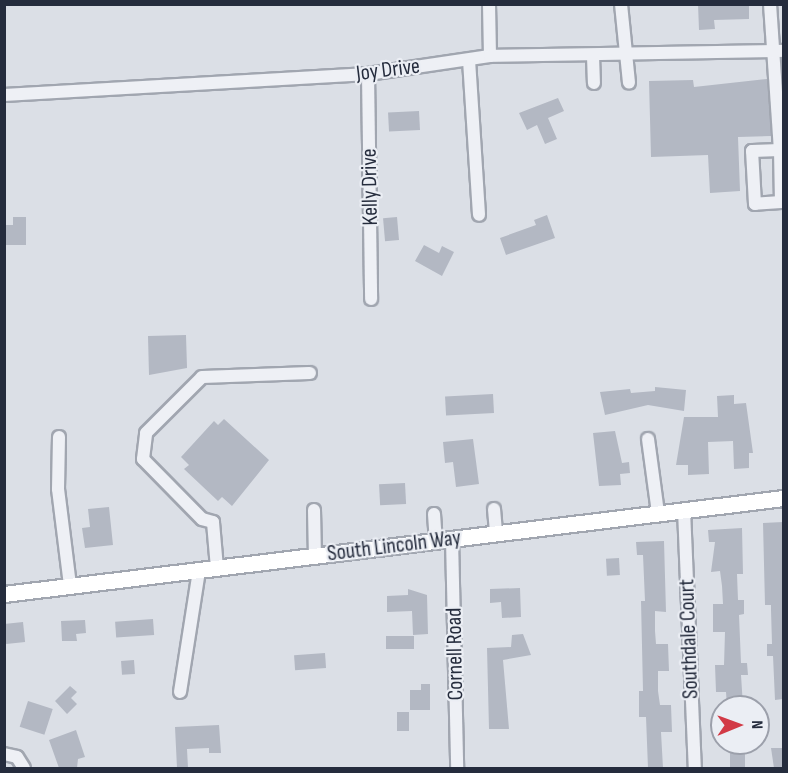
<!DOCTYPE html>
<html>
<head>
<meta charset="utf-8">
<style>
  body { margin:0 }
  #map { position:relative; width:788px; height:773px; overflow:hidden; background:#dbdfe6; font-family:"Sofia Sans Condensed",sans-serif }
  div>[style] { position:absolute }
  .building>* { inset:0; background:#b3b8c3; transform-origin:0 0 }
  .roads { filter:drop-shadow(2px 0 #a1a6b0) drop-shadow(-2px 0 #a1a6b0) drop-shadow(0 2px #a1a6b0) drop-shadow(0 -2px #a1a6b0) }
  .minor>* { height:12px; margin:-6px; padding:0 6px; transform-origin:6px; border-radius:6px; background:#eef0f5 }
  .major>* { height:15px; margin:-7.5px; padding:0 7.5px; transform-origin:7.5px; border-radius:7.5px; background:#fff }
  span { translate:-50% -50%; white-space:nowrap; text-align:center; line-height:1.15; -webkit-text-stroke:4.5px #ebeef4; paint-order:stroke }
  .street-label { font-size:22px; color:#252c3d }
  .frame { position:absolute; inset:0; border:6px solid #252c3d; pointer-events:none }
  .north { position:absolute; left:710px; top:695px; width:60px; height:60px; box-sizing:border-box; background:#ebeef4; border:2px solid #9ca0ab; border-radius:50%; rotate:89deg; font-size:16px; font-weight:700; line-height:24px; text-align:center; color:#252c3d }
  .north::after { content:''; display:block; margin:auto; width:21px; height:27px; background:#d23a46; clip-path:polygon(50% 0,100% 100%,50% 72%,0 100%) }
</style>
</head>
<body>
<div id="map">
  <div class="building">
    <div style="clip-path:polygon(698px 4px,749px 4px,749px 19px,714px 20px,715px 29px,699px 30px)"></div>
    <div style="clip-path:polygon(767px 79px,771px 136px,738px 137px,740px 191px,710px 193px,708px 155px,651px 157px,649px 81px,693px 80px,694px 87px)"></div>
    <div style="clip-path:polygon(558px 98px,564px 111px,548px 118px,557px 139px,545px 144px,537px 125px,527px 130px,519px 113px)"></div>
    <div style="left:419px;top:111px;width:19px;height:31px;rotate:87deg"></div>
    <div style="clip-path:polygon(547px 215px,555px 238px,506px 255px,500px 238px,536px 225px,534px 220px)"></div>
    <div style="clip-path:polygon(13px 217px,26px 217px,26px 245px,4px 245px,4px 225px,13px 225px)"></div>
    <div style="left:397px;top:217px;width:23px;height:14px;rotate:85deg"></div>
    <div style="clip-path:polygon(424px 245px,439px 253px,442px 246px,454px 252px,442px 276px,415px 261px)"></div>
    <div style="clip-path:polygon(186px 335px,187px 368px,149px 375px,148px 336px)"></div>
    <div style="clip-path:polygon(655px 387px,686px 390px,684px 411px,648px 405px,605px 415px,600px 392px,630px 389px,631px 393px,655px 391px)"></div>
    <div style="left:493px;top:394px;width:19px;height:48px;rotate:87deg"></div>
    <div style="clip-path:polygon(734px 395px,734px 404px,746px 403px,753px 453px,749px 453px,749px 468px,734px 469px,733px 441px,708px 442px,709px 474px,688px 475px,688px 465px,676px 465px,684px 417px,718px 417px,717px 396px)"></div>
    <div style="clip-path:polygon(224px 419px,269px 460px,232px 506px,222px 497px,218px 501px,184px 469px,189px 465px,181px 457px,214px 421px,218px 425px)"></div>
    <div style="clip-path:polygon(615px 431px,622px 463px,629px 462px,630px 473px,620px 474px,621px 485px,599px 486px,593px 433px)"></div>
    <div style="clip-path:polygon(473px 439px,479px 484px,456px 487px,453px 462px,445px 463px,443px 442px)"></div>
    <div style="left:405px;top:483px;width:21px;height:26px;rotate:87deg"></div>
    <div style="clip-path:polygon(109px 507px,113px 545px,85px 548px,82px 528px,90px 527px,88px 509px)"></div>
    <div style="clip-path:polygon(783px 522px,783px 699px,775px 700px,773px 656px,767px 656px,767px 644px,772px 644px,771px 610px,771px 605px,765px 605px,763px 523px)"></div>
    <div style="clip-path:polygon(742px 528px,743px 574px,737px 574px,738px 600px,744px 600px,744px 614px,739px 615px,741px 663px,747px 663px,748px 675px,741px 675px,743px 706px,727px 707px,726px 692px,716px 692px,715px 665px,724px 665px,725px 632px,713px 632px,713px 604px,723px 604px,722px 586px,720px 571px,711px 572px,715px 542px,709px 542px,708px 530px)"></div>
    <div style="clip-path:polygon(664px 541px,666px 612px,655px 611px,655px 631px,656px 644px,668px 644px,669px 671px,658px 671px,658px 691px,660px 705px,671px 705px,672px 732px,661px 732px,663px 768px,648px 768px,646px 717px,639px 717px,639px 691px,643px 691px,641px 601px,645px 601px,643px 555px,637px 555px,636px 542px)"></div>
    <div style="left:619px;top:558px;width:17px;height:13px;rotate:87deg"></div>
    <div style="clip-path:polygon(520px 588px,521px 617px,502px 618px,501px 602px,490px 603px,490px 589px)"></div>
    <div style="clip-path:polygon(408px 589px,427px 595px,428px 634px,413px 635px,412px 611px,387px 612px,387px 596px,408px 595px)"></div>
    <div style="left:153px;top:619px;width:16px;height:38px;rotate:86deg"></div>
    <div style="clip-path:polygon(85px 620px,86px 633px,76px 634px,77px 641px,62px 641px,61px 621px)"></div>
    <div style="left:23px;top:622px;width:20px;height:19px;rotate:84deg"></div>
    <div style="clip-path:polygon(523px 634px,531px 655px,503px 660px,509px 729px,489px 729px,487px 648px,511px 647px,512px 635px)"></div>
    <div style="left:386px;top:636px;width:28px;height:13px"></div>
    <div style="left:325px;top:653px;width:15px;height:31px;rotate:86deg"></div>
    <div style="left:134px;top:660px;width:14px;height:13px;rotate:86deg"></div>
    <div style="clip-path:polygon(421px 684px,430px 684px,430px 710px,410px 710px,410px 690px,421px 690px)"></div>
    <div style="clip-path:polygon(70px 686px,77px 692px,71px 698px,77px 704px,67px 714px,55px 701px)"></div>
    <div style="left:28px;top:701px;width:26px;height:27px;rotate:18deg"></div>
    <div style="left:397px;top:712px;width:12px;height:19px"></div>
    <div style="clip-path:polygon(219px 725px,221px 753px,209px 753px,209px 748px,187px 749px,188px 768px,177px 768px,175px 727px)"></div>
    <div style="clip-path:polygon(76px 730px,85px 757px,78px 759px,77px 768px,59px 768px,49px 740px)"></div>
    <div style="left:730px;top:743px;width:15px;height:24px"></div>
    <div style="clip-path:polygon(771px 748px,783px 748px,783px 768px,774px 768px)"></div>
  </div>
  <div class="roads">
    <div class="minor">
      <div style="left:489px;top:4px;width:52px;rotate:88.9deg"></div>
      <div style="left:621px;top:4px;width:79px;rotate:84.2deg"></div>
      <div style="left:770px;top:4px;width:146px;rotate:86.1deg"></div>
      <div style="left:780px;top:150px;width:52px;rotate:88.9deg"></div>
      <div style="left:781px;top:202px;width:26px;rotate:176deg"></div>
      <div style="left:755px;top:204px;width:53px;rotate:-93.2deg"></div>
      <div style="left:752px;top:151px;width:28px;rotate:-2deg"></div>
      <div style="left:593px;top:56px;width:27px;rotate:88deg"></div>
      <div style="left:469px;top:60px;width:155px;rotate:86.3deg"></div>
      <div style="left:368px;top:74px;width:225px;rotate:89.2deg"></div>
      <div style="left:4px;top:95px;width:365px;rotate:-3.3deg"></div>
      <div style="left:368px;top:74px;width:123px;rotate:-8.4deg"></div>
      <div style="left:490px;top:56px;width:294px;rotate:-1deg"></div>
      <div style="left:59px;top:437px;width:52px;rotate:91.1deg"></div>
      <div style="left:58px;top:489px;width:98px;rotate:82.9deg"></div>
      <div style="left:648px;top:439px;width:75px;rotate:82.3deg"></div>
      <div style="left:494px;top:509px;width:24px;rotate:85deg"></div>
      <div style="left:314px;top:510px;width:46px;rotate:88.8deg"></div>
      <div style="left:684px;top:510px;width:258px;rotate:87.6deg"></div>
      <div style="left:434px;top:514px;width:27px;rotate:86deg"></div>
      <div style="left:452px;top:539px;width:229px;rotate:88.7deg"></div>
      <div style="left:217px;top:568px;width:46px;rotate:-95deg"></div>
      <div style="left:213px;top:522px;width:11px;rotate:-165deg"></div>
      <div style="left:202px;top:519px;width:84px;rotate:-134.5deg"></div>
      <div style="left:143px;top:459px;width:26px;rotate:-83deg"></div>
      <div style="left:146px;top:433px;width:79px;rotate:-45deg"></div>
      <div style="left:202px;top:377px;width:108px;rotate:-2.1deg"></div>
      <div style="left:180px;top:692px;width:123px;rotate:-81.1deg"></div>
      <div style="left:4px;top:754px;width:13px;rotate:13deg"></div>
      <div style="left:17px;top:757px;width:13px;rotate:58deg"></div>
    </div>
    <div class="major">
      <div style="left:4px;top:594px;width:786px;rotate:-7.02deg"></div>
    </div>
  </div>
  <div class="street-label">
    <span style="left:388px;top:70px;rotate:-7deg">Joy Drive</span>
    <span style="left:370px;top:187px;rotate:-91deg">Kelly Drive</span>
    <span style="left:394px;top:546px;rotate:-7deg">South Lincoln Way</span>
    <span style="left:689px;top:639px;rotate:-92deg">Southdale Court</span>
    <span style="left:455px;top:654px;rotate:-91deg">Cornell Road</span>
  </div>
  <div class="frame"></div>
  <div class="north">N</div>
</div>
</body>
</html>
